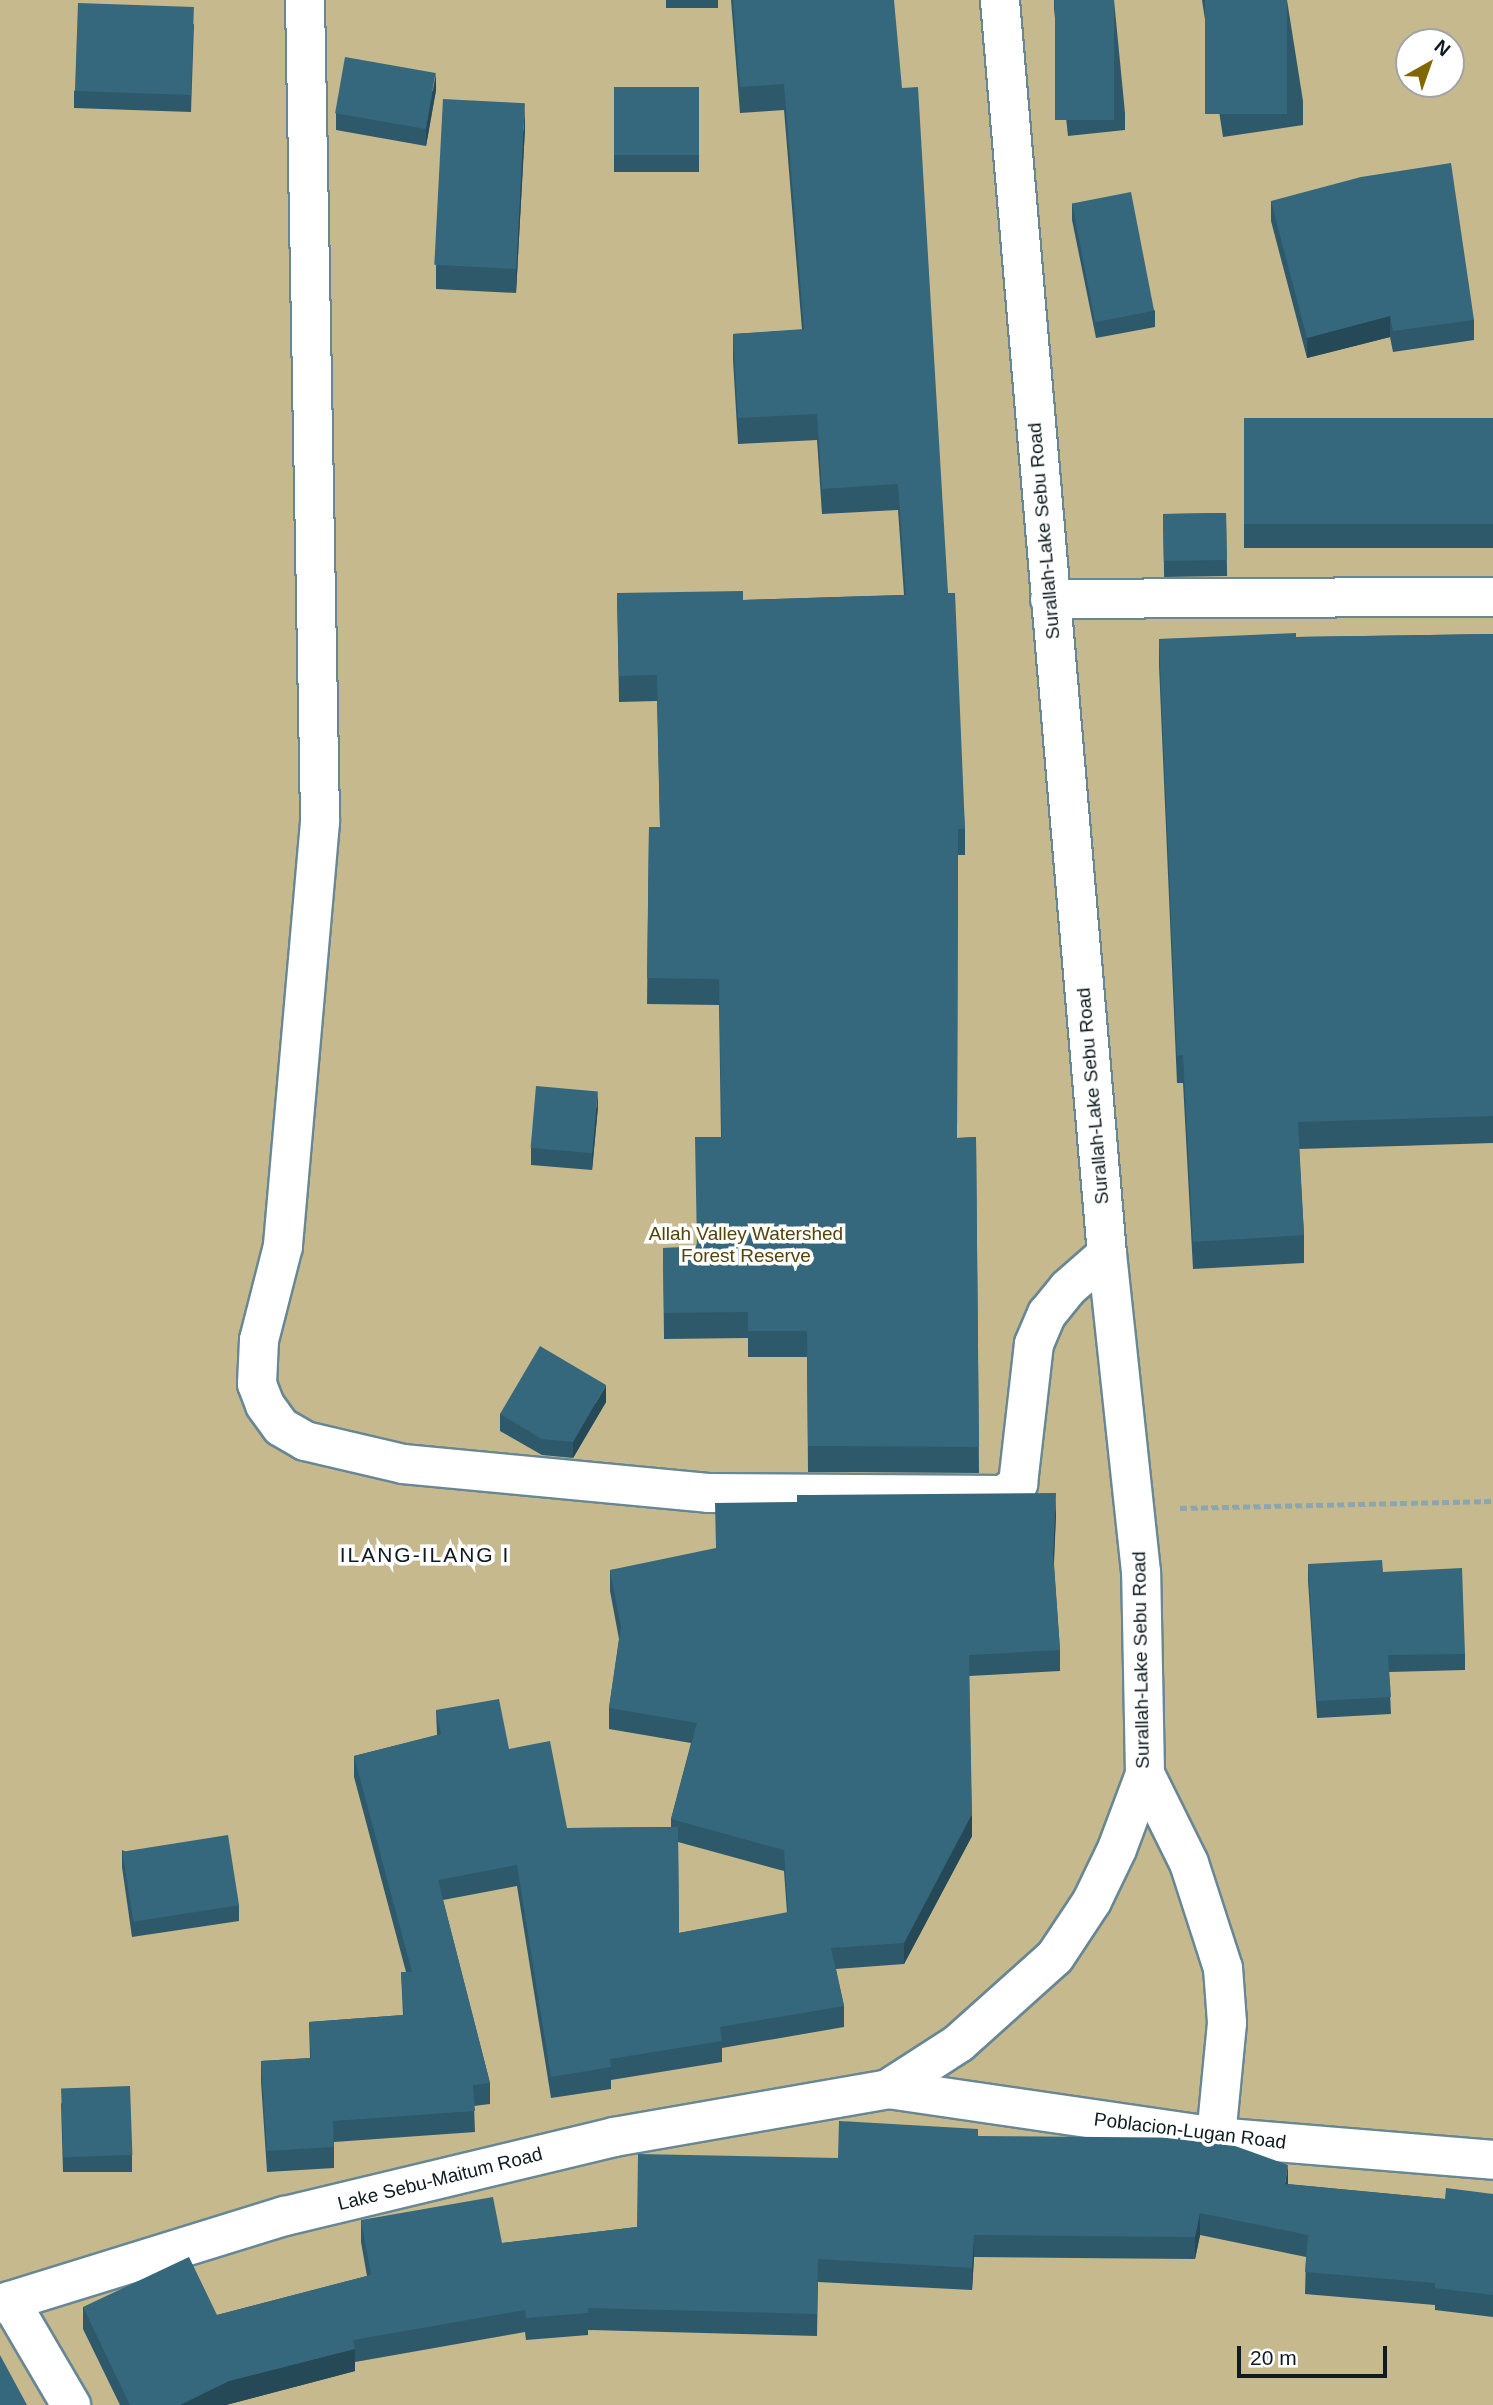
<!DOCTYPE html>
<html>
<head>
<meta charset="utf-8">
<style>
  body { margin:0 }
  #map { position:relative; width:1493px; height:2405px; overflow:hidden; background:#caecfa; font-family:Helvetica,sans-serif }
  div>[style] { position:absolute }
  .green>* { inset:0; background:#c6b98e }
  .path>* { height:4.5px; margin-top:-2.25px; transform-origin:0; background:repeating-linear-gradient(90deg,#8ba6b0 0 7px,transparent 0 10.5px) }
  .roads { filter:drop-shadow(2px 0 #688794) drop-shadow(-2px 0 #688794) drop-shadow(0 2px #688794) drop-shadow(0 -2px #688794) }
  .street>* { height:38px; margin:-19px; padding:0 19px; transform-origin:19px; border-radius:19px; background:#fff }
  .secondary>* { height:38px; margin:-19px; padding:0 19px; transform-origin:19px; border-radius:19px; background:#fff }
  .primary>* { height:38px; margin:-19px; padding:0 19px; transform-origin:19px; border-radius:19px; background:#fff }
  .wall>* { inset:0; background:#2e596b; transform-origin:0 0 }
  .shaded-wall>* { inset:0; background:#254957 }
  .building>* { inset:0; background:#35687c; transform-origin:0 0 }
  span { translate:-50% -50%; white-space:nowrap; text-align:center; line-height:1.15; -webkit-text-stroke:7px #fff; paint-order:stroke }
  .street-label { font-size:19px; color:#0e1b20 }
  .park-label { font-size:19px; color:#524308 }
  .neighbourhood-label { font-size:21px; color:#0e1b20; letter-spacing:2px }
  .north { position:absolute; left:1395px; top:28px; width:70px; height:70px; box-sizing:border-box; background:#fff; border:2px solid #9fa4a6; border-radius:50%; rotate:40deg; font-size:19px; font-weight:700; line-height:28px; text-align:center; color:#0e1b20 }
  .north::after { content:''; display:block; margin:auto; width:24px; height:32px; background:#806700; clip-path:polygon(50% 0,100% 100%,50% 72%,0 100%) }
  .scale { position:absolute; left:1237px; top:2346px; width:150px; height:32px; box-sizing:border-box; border:4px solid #0e1b20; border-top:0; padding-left:9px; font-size:21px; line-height:24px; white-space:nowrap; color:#0e1b20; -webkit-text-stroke:5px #fff; paint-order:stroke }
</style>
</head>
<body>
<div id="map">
  <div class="green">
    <div style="clip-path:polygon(evenodd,0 0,1493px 0,1493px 2405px,0 2405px,0 0,1409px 42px,1451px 42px,1451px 84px,1409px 84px,1409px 42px)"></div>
  </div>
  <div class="path">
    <div style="left:1180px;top:1508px;width:313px;rotate:-1.3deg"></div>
  </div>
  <div class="roads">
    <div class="street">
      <div style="left:305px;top:0;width:822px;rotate:88.95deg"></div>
      <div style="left:320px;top:822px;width:426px;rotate:95deg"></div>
      <div style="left:283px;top:1246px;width:97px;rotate:104.3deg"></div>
      <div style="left:259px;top:1340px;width:44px;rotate:92.6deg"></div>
      <div style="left:257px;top:1384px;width:22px;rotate:69deg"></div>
      <div style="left:265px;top:1405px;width:27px;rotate:54deg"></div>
      <div style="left:281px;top:1427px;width:28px;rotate:30deg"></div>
      <div style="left:305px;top:1441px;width:101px;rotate:13.2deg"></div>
      <div style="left:403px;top:1464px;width:306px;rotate:5.4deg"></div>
      <div style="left:708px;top:1493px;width:295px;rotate:0.4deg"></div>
      <div style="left:1003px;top:1495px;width:19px;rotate:-36deg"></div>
      <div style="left:1018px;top:1484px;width:141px;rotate:-83.5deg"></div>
      <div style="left:1034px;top:1344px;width:33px;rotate:-67deg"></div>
      <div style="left:1047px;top:1314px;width:33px;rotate:-51deg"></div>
      <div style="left:1068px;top:1288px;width:52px;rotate:-41.1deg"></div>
      <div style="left:1050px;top:599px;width:443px;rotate:-0.3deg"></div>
      <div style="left:10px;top:2301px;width:121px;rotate:59.6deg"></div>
    </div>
    <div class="secondary">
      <div style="left:1145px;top:1774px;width:99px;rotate:63.7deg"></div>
      <div style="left:1189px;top:1863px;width:110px;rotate:72.1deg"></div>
      <div style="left:1223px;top:1968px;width:55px;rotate:85.8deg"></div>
      <div style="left:1227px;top:2023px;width:115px;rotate:95.5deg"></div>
      <div style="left:888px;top:2089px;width:331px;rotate:8.3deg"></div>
      <div style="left:1216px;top:2137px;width:278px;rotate:4.7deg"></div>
    </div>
    <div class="primary">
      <div style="left:0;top:2304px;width:298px;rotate:-17.2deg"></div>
      <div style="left:285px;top:2216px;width:338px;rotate:-13.5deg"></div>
      <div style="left:614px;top:2137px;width:278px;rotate:-9.9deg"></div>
      <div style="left:888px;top:2089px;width:85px;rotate:-32.9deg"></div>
      <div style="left:959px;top:2043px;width:129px;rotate:-41.9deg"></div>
      <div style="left:1055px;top:1957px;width:67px;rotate:-56.5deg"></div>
      <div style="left:1092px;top:1901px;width:58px;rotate:-64.3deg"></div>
      <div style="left:1117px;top:1849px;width:80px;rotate:-69.5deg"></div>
      <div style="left:1145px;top:1774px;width:202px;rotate:-91.1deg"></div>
      <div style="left:1141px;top:1572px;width:320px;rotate:-96.1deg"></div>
      <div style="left:1107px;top:1254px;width:1259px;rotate:-94.88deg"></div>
    </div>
  </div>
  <div class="wall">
    <div style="left:666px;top:0;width:52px;height:8px"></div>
    <div style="clip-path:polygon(731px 0,829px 0,948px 593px,965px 829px,965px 855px,958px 855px,957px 1138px,976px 1137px,979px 1473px,808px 1472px,807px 1357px,748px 1357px,748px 1338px,664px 1339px,663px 1248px,696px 1247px,721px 1137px,719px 1005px,647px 1004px,649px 827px,660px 827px,657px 701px,619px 702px,617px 593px,743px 600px,904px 595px,898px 510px,822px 514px,817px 440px,738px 444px,733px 360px,733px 334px,802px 330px,784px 110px,740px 113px)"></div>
    <div style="clip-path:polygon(1054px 0,1114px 0,1125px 113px,1125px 130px,1068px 136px,1054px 9px)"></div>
    <div style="clip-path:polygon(1202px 0,1287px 0,1303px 101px,1303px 125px,1223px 137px)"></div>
    <div style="clip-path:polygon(194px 24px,191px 112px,74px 108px,74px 91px)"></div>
    <div style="left:699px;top:87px;width:85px;height:85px;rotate:90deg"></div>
    <div style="clip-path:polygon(436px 90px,426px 146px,336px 130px,336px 113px)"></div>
    <div style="clip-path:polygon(525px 128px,516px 293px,436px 289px,436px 265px)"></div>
    <div style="clip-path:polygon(1271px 201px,1474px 320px,1474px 340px,1393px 352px,1390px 337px,1307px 358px,1271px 221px)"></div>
    <div style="clip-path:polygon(1072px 203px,1155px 311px,1155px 327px,1096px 338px,1072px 220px)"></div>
    <div style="left:1493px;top:418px;width:130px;height:249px;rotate:90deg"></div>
    <div style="left:1226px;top:513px;width:63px;height:63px;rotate:89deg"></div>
    <div style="clip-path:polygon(1493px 634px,1493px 1143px,1299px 1149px,1304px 1235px,1304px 1263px,1193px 1269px,1183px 1083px,1177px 1083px,1159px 666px,1159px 639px)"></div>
    <div style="clip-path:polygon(598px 1107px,592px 1170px,531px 1165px,531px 1148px)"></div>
    <div style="clip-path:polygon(606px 1402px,573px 1458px,542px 1455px,500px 1431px,500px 1414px)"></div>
    <div style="clip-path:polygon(evenodd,1056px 1514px,1054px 1564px,1060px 1650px,1060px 1671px,969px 1676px,972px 1836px,904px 1964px,836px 1969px,844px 2006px,844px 2027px,722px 2048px,722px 2062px,611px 2080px,611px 2089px,551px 2098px,517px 1886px,443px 1900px,490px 2083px,490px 2104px,474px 2106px,475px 2132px,334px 2142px,334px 2168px,267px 2172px,261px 2082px,261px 2061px,310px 2058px,309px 2022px,403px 2015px,401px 1972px,406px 1972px,354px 1777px,354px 1756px,437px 1735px,436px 1710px,509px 1749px,567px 1828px,671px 1827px,671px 1819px,691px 1743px,609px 1729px,609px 1708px,619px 1639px,610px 1591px,610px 1570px,1056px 1514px,678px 1842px,784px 1871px,787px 1913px,679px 1933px,678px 1842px)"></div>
    <div style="clip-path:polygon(1308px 1564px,1383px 1572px,1465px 1654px,1465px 1670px,1389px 1672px,1391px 1714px,1317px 1718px,1308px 1581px)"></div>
    <div style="clip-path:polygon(122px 1850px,239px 1905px,239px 1921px,132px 1937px,122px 1867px)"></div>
    <div style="clip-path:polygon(61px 2103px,132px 2155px,132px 2172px,63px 2172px)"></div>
    <div style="clip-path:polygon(978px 2136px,1288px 2184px,1445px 2199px,1493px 2194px,1493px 2317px,1435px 2310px,1435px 2305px,1305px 2294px,1306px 2257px,1200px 2235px,1195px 2259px,974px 2257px,972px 2290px,818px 2282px,817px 2336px,588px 2330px,588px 2335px,526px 2340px,525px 2332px,355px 2362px,355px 2371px,226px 2405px,120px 2405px,83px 2329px,83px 2307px,217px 2315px,367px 2276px,361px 2242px,361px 2220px,502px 2243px,637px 2227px,838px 2158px)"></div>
  </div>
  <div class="shaded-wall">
    <div style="clip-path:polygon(436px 73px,436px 90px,426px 146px,426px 129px)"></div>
    <div style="clip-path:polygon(525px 104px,525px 128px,516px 293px,516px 269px)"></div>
    <div style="clip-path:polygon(1390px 316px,1390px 337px,1307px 358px,1307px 338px)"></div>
    <div style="clip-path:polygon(598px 1091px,598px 1107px,592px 1170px,592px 1153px)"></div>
    <div style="clip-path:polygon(606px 1385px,606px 1402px,573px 1458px,573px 1442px)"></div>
    <div style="clip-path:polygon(1056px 1493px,1056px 1514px,1053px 1576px,1053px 1555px)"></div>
    <div style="clip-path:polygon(972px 1814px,972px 1836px,904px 1964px,904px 1943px)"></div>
    <div style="clip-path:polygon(1288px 2165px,1288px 2187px,1285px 2184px)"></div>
    <div style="clip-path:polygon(1200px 2213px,1200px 2235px,1195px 2259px,1195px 2237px)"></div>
    <div style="clip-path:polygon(974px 2235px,974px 2257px,972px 2290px,972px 2268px)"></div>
    <div style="clip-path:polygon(355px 2349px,355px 2371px,226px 2405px,180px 2405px,229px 2381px)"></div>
  </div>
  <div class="building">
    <div style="clip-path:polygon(733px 0,894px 0,902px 88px,918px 87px,948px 593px,955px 593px,965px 829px,958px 829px,957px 1138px,976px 1137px,979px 1447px,808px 1446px,807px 1331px,748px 1331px,748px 1312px,664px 1313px,663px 1248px,697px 1247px,695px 1137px,722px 1137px,719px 979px,647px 978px,649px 827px,660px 827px,657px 675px,619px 676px,617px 593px,743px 591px,743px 600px,906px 595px,898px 484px,822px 489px,817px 414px,738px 418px,733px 334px,804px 329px,784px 84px,740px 87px)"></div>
    <div style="left:1055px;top:0;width:59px;height:120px"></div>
    <div style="left:1205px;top:0;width:82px;height:114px"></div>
    <div style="left:78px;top:3px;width:116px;height:88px;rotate:2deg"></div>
    <div style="left:345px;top:57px;width:92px;height:57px;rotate:10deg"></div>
    <div style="left:699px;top:87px;width:68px;height:85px;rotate:90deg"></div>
    <div style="left:443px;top:99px;width:82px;height:166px;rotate:3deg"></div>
    <div style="clip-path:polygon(1451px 163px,1474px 320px,1393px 331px,1390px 316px,1307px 338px,1271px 201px,1361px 177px)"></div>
    <div style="left:1131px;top:192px;width:121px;height:60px;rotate:79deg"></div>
    <div style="left:1493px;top:418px;width:106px;height:249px;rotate:90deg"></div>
    <div style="left:1226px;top:513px;width:47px;height:63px;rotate:89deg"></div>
    <div style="clip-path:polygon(1296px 633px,1296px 637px,1493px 634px,1493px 1116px,1298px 1122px,1304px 1235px,1193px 1242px,1183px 1055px,1177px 1056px,1159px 639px)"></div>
    <div style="left:536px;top:1086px;width:62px;height:62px;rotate:5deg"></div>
    <div style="clip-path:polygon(540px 1346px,606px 1385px,573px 1442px,542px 1439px,500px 1414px)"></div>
    <div style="clip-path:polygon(1056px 1493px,1053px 1555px,1060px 1650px,969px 1655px,972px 1814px,904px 1943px,831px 1948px,844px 2006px,720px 2027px,722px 2041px,610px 2059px,611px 2067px,551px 2077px,517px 1865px,438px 1880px,490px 2083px,473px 2085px,475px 2111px,333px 2121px,334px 2147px,267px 2151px,261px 2061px,311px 2058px,309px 2022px,404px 2015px,401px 1972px,412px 1972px,354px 1756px,441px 1734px,436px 1710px,499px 1699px,509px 1749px,550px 1741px,567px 1828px,678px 1827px,679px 1933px,788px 1912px,784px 1850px,671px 1819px,697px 1723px,609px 1708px,621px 1627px,610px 1570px,716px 1548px,715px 1503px,797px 1502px,797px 1495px,809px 1495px)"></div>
    <div style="clip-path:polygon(1382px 1560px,1383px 1572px,1462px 1568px,1465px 1654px,1388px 1655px,1391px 1697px,1317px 1701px,1308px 1564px)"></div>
    <div style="left:228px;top:1835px;width:71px;height:107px;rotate:81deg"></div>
    <div style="left:130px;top:2086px;width:69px;height:69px;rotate:88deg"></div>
    <div style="clip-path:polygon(839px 2121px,978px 2129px,978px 2136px,1213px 2138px,1288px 2165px,1285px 2184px,1445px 2199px,1446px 2188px,1493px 2194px,1493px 2295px,1435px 2288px,1435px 2283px,1305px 2272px,1308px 2235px,1200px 2213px,1195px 2237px,974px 2235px,972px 2268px,818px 2259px,817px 2314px,588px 2308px,588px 2313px,526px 2318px,525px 2310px,353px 2340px,355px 2349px,229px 2381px,180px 2405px,130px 2405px,83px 2307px,189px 2257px,217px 2315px,371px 2275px,361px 2220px,493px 2197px,502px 2243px,637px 2227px,638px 2154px,838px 2158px)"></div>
    <div style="clip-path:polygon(0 2355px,27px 2405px,0 2405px)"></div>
  </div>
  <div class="street-label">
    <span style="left:1044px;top:531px;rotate:-95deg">Surallah-Lake Sebu Road</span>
    <span style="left:1093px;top:1096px;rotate:-95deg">Surallah-Lake Sebu Road</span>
    <span style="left:1141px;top:1660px;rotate:-91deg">Surallah-Lake Sebu Road</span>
    <span style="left:1190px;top:2131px;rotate:7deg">Poblacion-Lugan Road</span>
    <span style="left:440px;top:2179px;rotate:-14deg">Lake Sebu-Maitum Road</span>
  </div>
  <div class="park-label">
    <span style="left:746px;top:1245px">Allah Valley Watershed<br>Forest Reserve</span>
  </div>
  <div class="neighbourhood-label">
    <span style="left:425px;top:1555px">ILANG-ILANG I</span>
  </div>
  <div class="north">N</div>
  <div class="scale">20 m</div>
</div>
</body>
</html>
